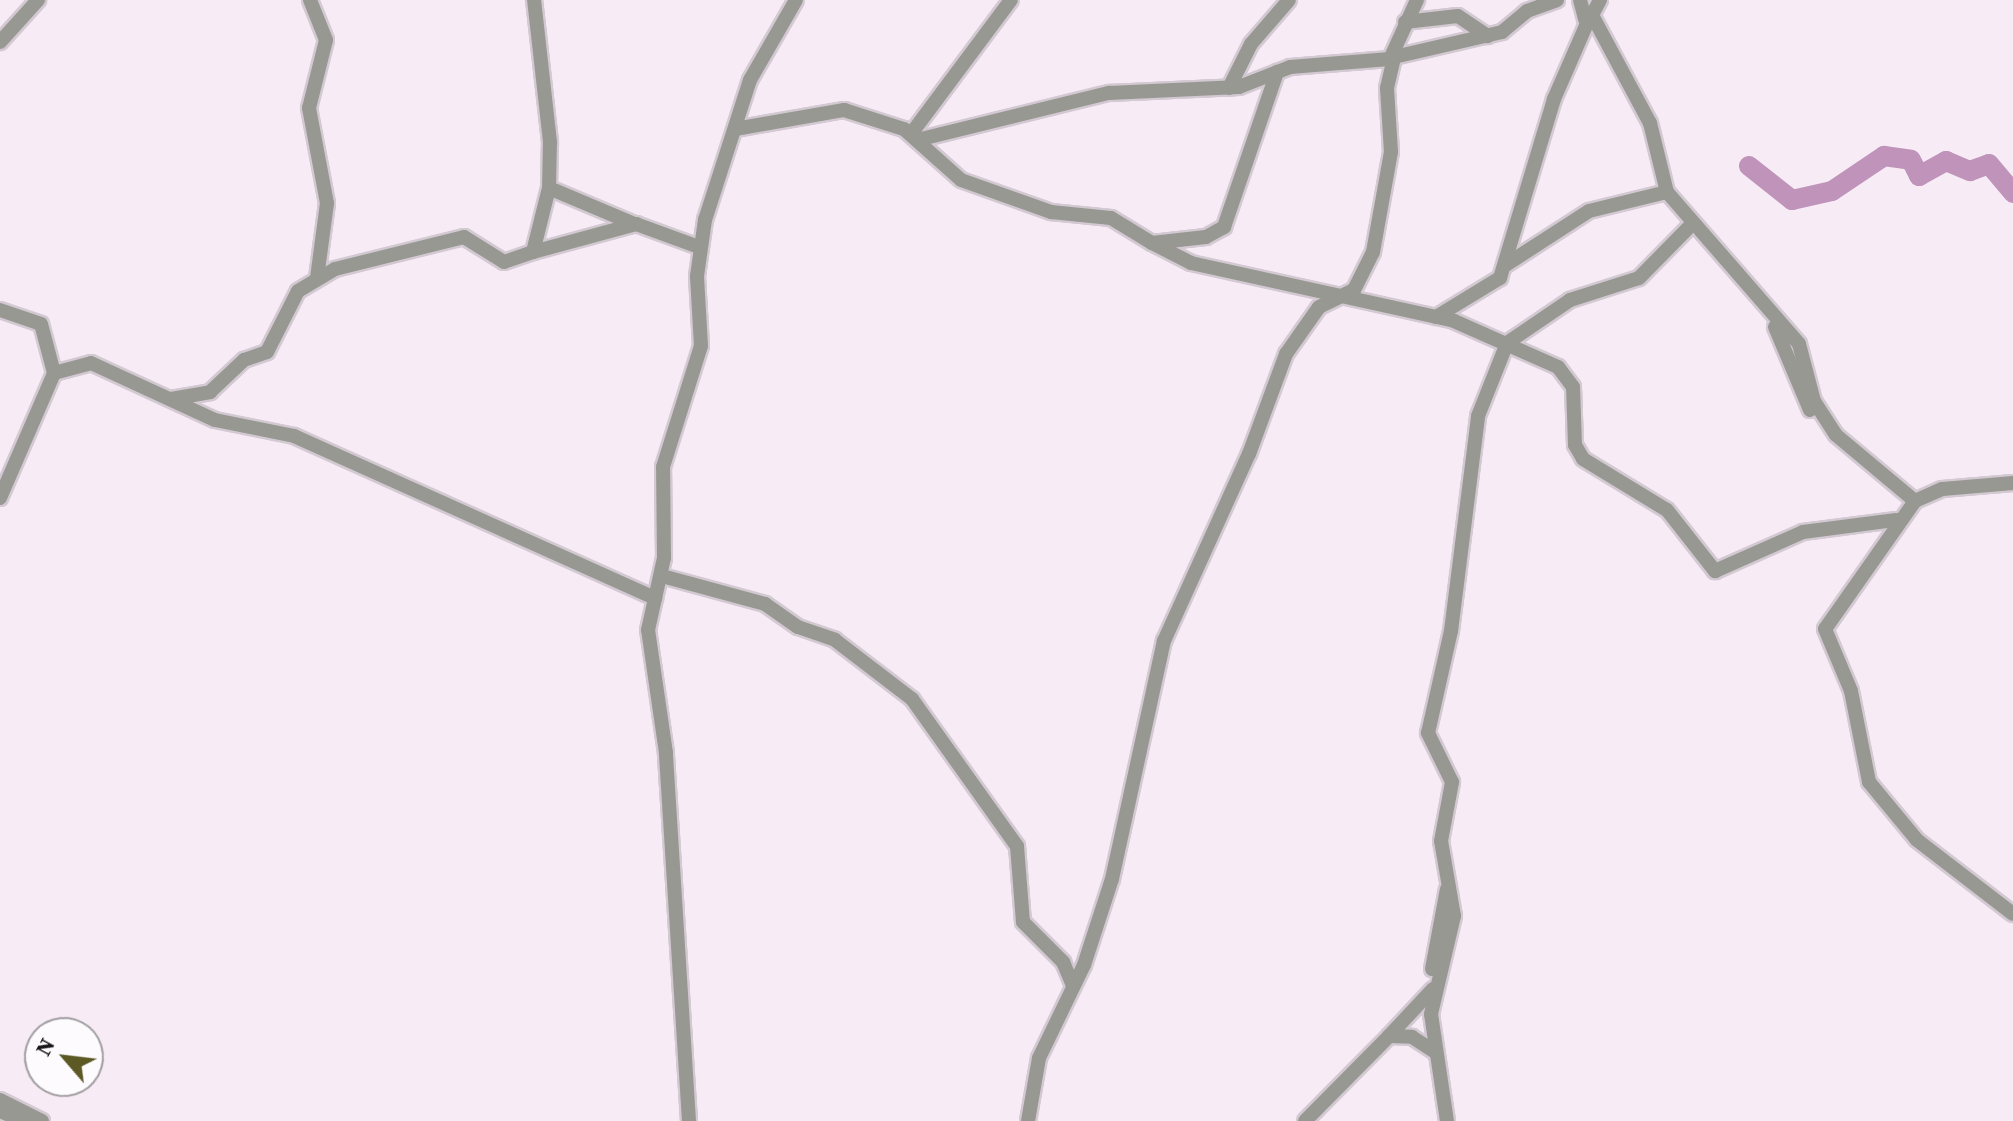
<!DOCTYPE html>
<html>
<head>
<meta charset="utf-8">
<style>
  body { margin:0 }
  #map { position:relative; width:2013px; height:1121px; overflow:hidden; background:#f7ebf5; font-family:"Source Serif 4",serif }
  div>[style] { position:absolute }
  .river>* { height:20px; margin:-10px; padding:0 10px; transform-origin:10px; border-radius:10px; background:#bf93ba }
  .roads { filter:drop-shadow(2px 0 #d3c9d2) drop-shadow(-2px 0 #d3c9d2) drop-shadow(0 2px #d3c9d2) drop-shadow(0 -2px #d3c9d2) }
  .street>* { height:14px; margin:-7px; padding:0 7px; transform-origin:7px; border-radius:7px; background:#989892 }
  span { translate:-50% -50%; white-space:nowrap; text-align:center; line-height:1.15; -webkit-text-stroke:7px #fefbfe; paint-order:stroke }
  .north { position:absolute; left:24px; top:1017px; width:80px; height:80px; box-sizing:border-box; background:#fefbfe; border:2px solid #a29fa2; border-radius:50%; rotate:298deg; font-size:22px; font-weight:700; line-height:32px; text-align:center; color:#181418 }
  .north::after { content:''; display:block; margin:auto; width:28px; height:36px; background:#5d5925; clip-path:polygon(50% 0,100% 100%,50% 72%,0 100%) }
</style>
</head>
<body>
<div id="map">
  <div class="river">
    <div style="left:1749px;top:166px;width:55px;rotate:38.3deg"></div>
    <div style="left:1792px;top:200px;width:41px;rotate:-12.7deg"></div>
    <div style="left:1832px;top:191px;width:63px;rotate:-33.9deg"></div>
    <div style="left:1884px;top:156px;width:27px;rotate:8deg"></div>
    <div style="left:1911px;top:160px;width:18px;rotate:63deg"></div>
    <div style="left:1919px;top:176px;width:31px;rotate:-29deg"></div>
    <div style="left:1946px;top:161px;width:26px;rotate:23deg"></div>
    <div style="left:1970px;top:171px;width:20px;rotate:-20deg"></div>
    <div style="left:1989px;top:164px;width:38px;rotate:50deg"></div>
  </div>
  <div class="roads">
    <div class="street">
      <div style="left:310px;top:0;width:43px;rotate:68.2deg"></div>
      <div style="left:326px;top:40px;width:70px;rotate:104deg"></div>
      <div style="left:309px;top:108px;width:97px;rotate:79.3deg"></div>
      <div style="left:327px;top:203px;width:76px;rotate:97.6deg"></div>
      <div style="left:1580px;top:0;width:20px;rotate:75deg"></div>
      <div style="left:1600px;top:0;width:17px;rotate:118deg"></div>
      <div style="left:1592px;top:15px;width:123px;rotate:61.8deg"></div>
      <div style="left:1650px;top:123px;width:71px;rotate:76.2deg"></div>
      <div style="left:1667px;top:192px;width:201px;rotate:49deg"></div>
      <div style="left:1799px;top:344px;width:59px;rotate:75.3deg"></div>
      <div style="left:1814px;top:401px;width:40px;rotate:57.1deg"></div>
      <div style="left:1836px;top:435px;width:103px;rotate:39.9deg"></div>
      <div style="left:1405px;top:22px;width:53px;rotate:-6.5deg"></div>
      <div style="left:1458px;top:16px;width:36px;rotate:34deg"></div>
      <div style="left:0;top:42px;width:57px;rotate:-47.9deg"></div>
      <div style="left:1229px;top:88px;width:49px;rotate:-63.4deg"></div>
      <div style="left:1251px;top:44px;width:58px;rotate:-49.2deg"></div>
      <div style="left:735px;top:129px;width:111px;rotate:-9.9deg"></div>
      <div style="left:844px;top:110px;width:63px;rotate:17.6deg"></div>
      <div style="left:904px;top:129px;width:76px;rotate:41.8deg"></div>
      <div style="left:961px;top:180px;width:96px;rotate:19.6deg"></div>
      <div style="left:1051px;top:212px;width:60px;rotate:5.7deg"></div>
      <div style="left:1111px;top:218px;width:48px;rotate:31.4deg"></div>
      <div style="left:1152px;top:243px;width:54px;rotate:-6.3deg"></div>
      <div style="left:1206px;top:237px;width:21px;rotate:-29deg"></div>
      <div style="left:1224px;top:227px;width:164px;rotate:-71.1deg"></div>
      <div style="left:911px;top:134px;width:167px;rotate:-53.3deg"></div>
      <div style="left:917px;top:140px;width:198px;rotate:-13.8deg"></div>
      <div style="left:1109px;top:93px;width:130px;rotate:-2.6deg"></div>
      <div style="left:1239px;top:87px;width:55px;rotate:-21.4deg"></div>
      <div style="left:1290px;top:67px;width:100px;rotate:-4.6deg"></div>
      <div style="left:1390px;top:59px;width:65px;rotate:-65.4deg"></div>
      <div style="left:549px;top:188px;width:90px;rotate:22.9deg"></div>
      <div style="left:1152px;top:243px;width:44px;rotate:27.1deg"></div>
      <div style="left:1191px;top:263px;width:269px;rotate:12.4deg"></div>
      <div style="left:1454px;top:321px;width:114px;rotate:23.9deg"></div>
      <div style="left:1558px;top:367px;width:25px;rotate:53deg"></div>
      <div style="left:1573px;top:387px;width:58px;rotate:88deg"></div>
      <div style="left:1575px;top:445px;width:16px;rotate:60deg"></div>
      <div style="left:1583px;top:459px;width:98px;rotate:31.3deg"></div>
      <div style="left:1667px;top:510px;width:78px;rotate:51.8deg"></div>
      <div style="left:1715px;top:571px;width:96px;rotate:-23.9deg"></div>
      <div style="left:1803px;top:532px;width:94px;rotate:-7.4deg"></div>
      <div style="left:533px;top:252px;width:107px;rotate:-15.2deg"></div>
      <div style="left:636px;top:224px;width:67px;rotate:20.1deg"></div>
      <div style="left:1504px;top:266px;width:101px;rotate:-32.9deg"></div>
      <div style="left:1589px;top:211px;width:80px;rotate:-13.7deg"></div>
      <div style="left:0;top:310px;width:43px;rotate:18.9deg"></div>
      <div style="left:41px;top:324px;width:51px;rotate:75.1deg"></div>
      <div style="left:1436px;top:317px;width:75px;rotate:-31.4deg"></div>
      <div style="left:1500px;top:278px;width:187px;rotate:-73.2deg"></div>
      <div style="left:1554px;top:99px;width:95px;rotate:-66.4deg"></div>
      <div style="left:1775px;top:327px;width:90px;rotate:67.1deg"></div>
      <div style="left:171px;top:399px;width:40px;rotate:-10deg"></div>
      <div style="left:210px;top:392px;width:47px;rotate:-43.3deg"></div>
      <div style="left:244px;top:360px;width:24px;rotate:-19deg"></div>
      <div style="left:267px;top:352px;width:68px;rotate:-63.1deg"></div>
      <div style="left:298px;top:291px;width:43px;rotate:-30.7deg"></div>
      <div style="left:335px;top:269px;width:133px;rotate:-13.9deg"></div>
      <div style="left:464px;top:237px;width:47px;rotate:32deg"></div>
      <div style="left:504px;top:262px;width:31px;rotate:-19deg"></div>
      <div style="left:533px;top:252px;width:66px;rotate:-76deg"></div>
      <div style="left:549px;top:188px;width:46px;rotate:-88.8deg"></div>
      <div style="left:550px;top:142px;width:143px;rotate:-96.4deg"></div>
      <div style="left:2013px;top:483px;width:71px;rotate:175.2deg"></div>
      <div style="left:1942px;top:489px;width:30px;rotate:156deg"></div>
      <div style="left:1915px;top:501px;width:156px;rotate:125.1deg"></div>
      <div style="left:1825px;top:629px;width:67px;rotate:67.2deg"></div>
      <div style="left:1851px;top:691px;width:93px;rotate:78.8deg"></div>
      <div style="left:1869px;top:782px;width:75px;rotate:50.4deg"></div>
      <div style="left:1917px;top:840px;width:121px;rotate:37.6deg"></div>
      <div style="left:0;top:498px;width:136px;rotate:-66.6deg"></div>
      <div style="left:54px;top:373px;width:38px;rotate:-15deg"></div>
      <div style="left:91px;top:363px;width:136px;rotate:24.7deg"></div>
      <div style="left:215px;top:420px;width:81px;rotate:11.4deg"></div>
      <div style="left:294px;top:436px;width:396px;rotate:24.2deg"></div>
      <div style="left:662px;top:576px;width:107px;rotate:15.2deg"></div>
      <div style="left:765px;top:604px;width:40px;rotate:34.9deg"></div>
      <div style="left:798px;top:627px;width:39px;rotate:19deg"></div>
      <div style="left:835px;top:640px;width:97px;rotate:37.5deg"></div>
      <div style="left:912px;top:699px;width:181px;rotate:54.5deg"></div>
      <div style="left:1017px;top:846px;width:76px;rotate:85.5deg"></div>
      <div style="left:1023px;top:922px;width:57px;rotate:45deg"></div>
      <div style="left:1063px;top:962px;width:26px;rotate:67deg"></div>
      <div style="left:1432px;top:969px;width:81px;rotate:-79.4deg"></div>
      <div style="left:1389px;top:1036px;width:64px;rotate:-46.9deg"></div>
      <div style="left:0;top:1100px;width:47px;rotate:26.6deg"></div>
      <div style="left:0;top:1111px;width:25px;rotate:23deg"></div>
      <div style="left:689px;top:1121px;width:369px;rotate:-93.6deg"></div>
      <div style="left:666px;top:753px;width:124px;rotate:-98.3deg"></div>
      <div style="left:648px;top:630px;width:74px;rotate:-77.5deg"></div>
      <div style="left:664px;top:558px;width:91px;rotate:-90.6deg"></div>
      <div style="left:663px;top:467px;width:127px;rotate:-72.6deg"></div>
      <div style="left:701px;top:346px;width:70px;rotate:-93.3deg"></div>
      <div style="left:697px;top:276px;width:57px;rotate:-81.9deg"></div>
      <div style="left:705px;top:220px;width:147px;rotate:-72.2deg"></div>
      <div style="left:750px;top:80px;width:92px;rotate:-60.1deg"></div>
      <div style="left:1028px;top:1121px;width:64px;rotate:-80.1deg"></div>
      <div style="left:1039px;top:1058px;width:103px;rotate:-64.2deg"></div>
      <div style="left:1084px;top:965px;width:90px;rotate:-72deg"></div>
      <div style="left:1112px;top:879px;width:244px;rotate:-77.7deg"></div>
      <div style="left:1164px;top:641px;width:205px;rotate:-65.6deg"></div>
      <div style="left:1249px;top:454px;width:107px;rotate:-69.7deg"></div>
      <div style="left:1286px;top:354px;width:57px;rotate:-54.9deg"></div>
      <div style="left:1319px;top:307px;width:39px;rotate:-26deg"></div>
      <div style="left:1354px;top:290px;width:42px;rotate:-63.4deg"></div>
      <div style="left:1373px;top:252px;width:102px;rotate:-79.8deg"></div>
      <div style="left:1391px;top:152px;width:64px;rotate:-93.6deg"></div>
      <div style="left:1387px;top:88px;width:32px;rotate:-77deg"></div>
      <div style="left:1394px;top:57px;width:111px;rotate:-13deg"></div>
      <div style="left:1502px;top:32px;width:33px;rotate:-40deg"></div>
      <div style="left:1527px;top:11px;width:32px;rotate:-20deg"></div>
      <div style="left:1305px;top:1121px;width:120px;rotate:-45.3deg"></div>
      <div style="left:1389px;top:1036px;width:23px;rotate:2deg"></div>
      <div style="left:1412px;top:1037px;width:27px;rotate:33deg"></div>
      <div style="left:1447px;top:1121px;width:108px;rotate:-98.5deg"></div>
      <div style="left:1431px;top:1014px;width:101px;rotate:-76.8deg"></div>
      <div style="left:1454px;top:916px;width:76px;rotate:-99.8deg"></div>
      <div style="left:1441px;top:841px;width:60px;rotate:-79.4deg"></div>
      <div style="left:1452px;top:782px;width:55px;rotate:-116.1deg"></div>
      <div style="left:1428px;top:733px;width:105px;rotate:-77.3deg"></div>
      <div style="left:1451px;top:631px;width:217px;rotate:-82.8deg"></div>
      <div style="left:1478px;top:416px;width:79px;rotate:-68.3deg"></div>
      <div style="left:1507px;top:343px;width:76px;rotate:-34.3deg"></div>
      <div style="left:1570px;top:300px;width:72px;rotate:-17.7deg"></div>
      <div style="left:1639px;top:278px;width:74px;rotate:-45.5deg"></div>
    </div>
  </div>
  <div class="north">N</div>
</div>
</body>
</html>
